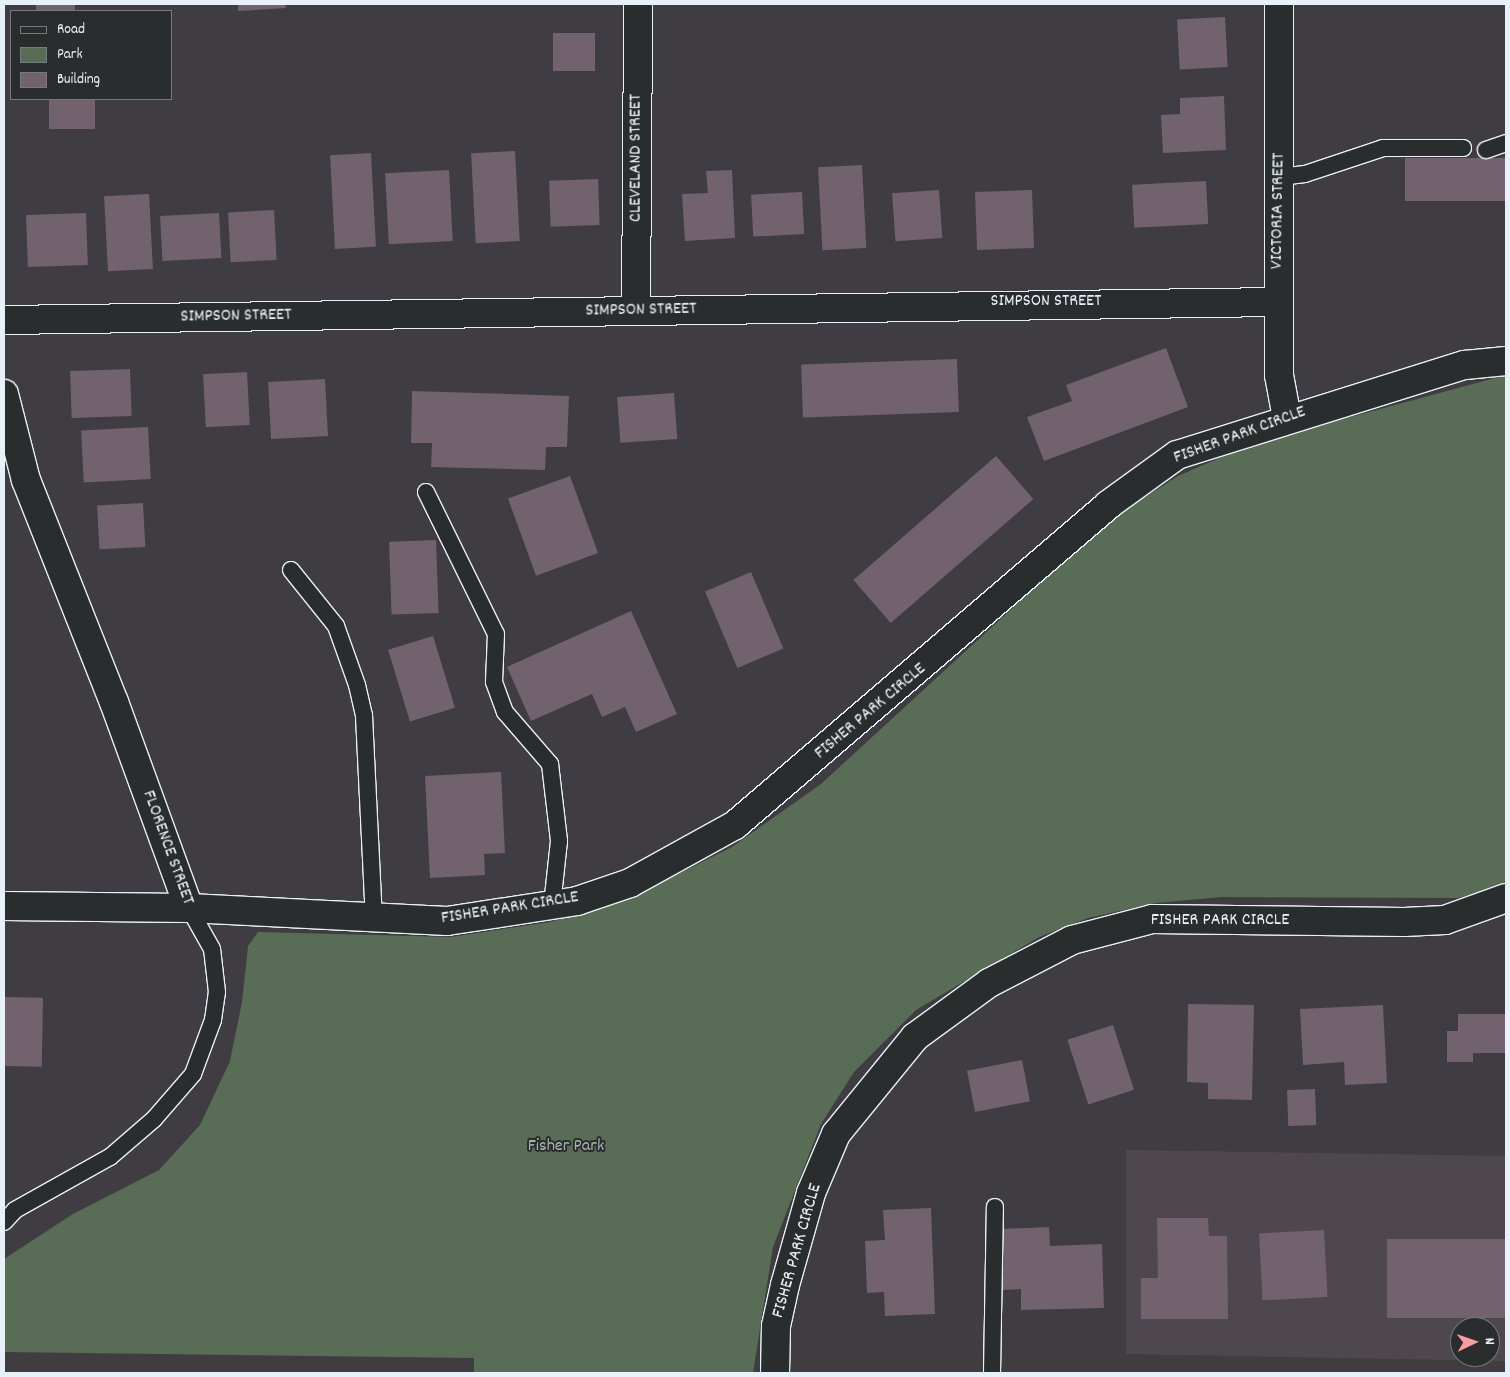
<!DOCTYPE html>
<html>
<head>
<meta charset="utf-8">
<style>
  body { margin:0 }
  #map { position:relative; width:1510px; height:1377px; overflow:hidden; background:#3f3d41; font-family:Dekko,sans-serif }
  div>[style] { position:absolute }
  .built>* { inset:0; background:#4e484e }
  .green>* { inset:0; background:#596c56 }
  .building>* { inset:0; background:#71626d; transform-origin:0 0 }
  .roads { filter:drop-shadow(1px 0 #e8f1f8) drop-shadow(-1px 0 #e8f1f8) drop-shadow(0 1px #e8f1f8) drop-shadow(0 -1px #e8f1f8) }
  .service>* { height:16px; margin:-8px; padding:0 8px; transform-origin:8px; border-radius:8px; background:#2a2d2e }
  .minor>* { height:28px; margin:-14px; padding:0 14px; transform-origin:14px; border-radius:14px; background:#2a2d2e }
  span { translate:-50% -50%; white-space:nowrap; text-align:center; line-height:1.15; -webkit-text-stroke:4px #2a2d2e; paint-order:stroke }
  .street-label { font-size:18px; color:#e8f1f8 }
  .park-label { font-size:18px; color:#a8b5af }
  .frame { position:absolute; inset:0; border:5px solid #e8f1f8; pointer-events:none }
  .legend { position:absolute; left:10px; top:10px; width:162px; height:90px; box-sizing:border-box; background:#2a2d2e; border:1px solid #767b7f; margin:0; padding:6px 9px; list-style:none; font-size:15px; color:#e8f1f8 }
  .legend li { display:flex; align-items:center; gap:10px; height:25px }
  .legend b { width:25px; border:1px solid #767b7f }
  .north { position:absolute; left:1450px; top:1317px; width:50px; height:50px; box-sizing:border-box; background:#2a2d2e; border:1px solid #767b7f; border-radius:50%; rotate:87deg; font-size:14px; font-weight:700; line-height:20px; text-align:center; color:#e8f1f8 }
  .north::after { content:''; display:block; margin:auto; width:18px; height:22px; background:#ff9aa2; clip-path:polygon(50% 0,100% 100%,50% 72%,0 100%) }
</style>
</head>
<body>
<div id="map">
  <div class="built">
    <div style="clip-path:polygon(evenodd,1126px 1150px,1506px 1156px,1506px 1361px,1126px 1354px,1126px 1150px,1460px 1327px,1490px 1327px,1490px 1357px,1460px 1357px,1460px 1327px)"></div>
  </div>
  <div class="green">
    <div style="clip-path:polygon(1506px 375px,1506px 884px,1459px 898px,1222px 897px,1156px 903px,1088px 918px,1039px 937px,916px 1010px,854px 1072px,821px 1124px,773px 1247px,753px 1373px,474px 1373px,474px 1358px,4px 1352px,4px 1259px,73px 1214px,159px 1170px,200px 1125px,230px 1061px,242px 1002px,248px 946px,258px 932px,451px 937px,550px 922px,628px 899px,732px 847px,821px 784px,1104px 524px,1178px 476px,1254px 443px)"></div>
  </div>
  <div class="building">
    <div style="left:36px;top:4px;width:39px;height:7px"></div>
    <div style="clip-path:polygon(238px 4px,285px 4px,286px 8px,238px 11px)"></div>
    <div style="left:1225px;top:17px;width:50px;height:48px;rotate:87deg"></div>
    <div style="left:553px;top:33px;width:42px;height:38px"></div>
    <div style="clip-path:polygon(1224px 96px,1226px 150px,1163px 153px,1161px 115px,1180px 114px,1180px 98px)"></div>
    <div style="left:49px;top:99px;width:46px;height:30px"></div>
    <div style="left:515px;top:151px;width:90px;height:44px;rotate:87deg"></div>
    <div style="left:371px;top:153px;width:94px;height:41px;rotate:87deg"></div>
    <div style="left:1506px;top:158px;width:43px;height:101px;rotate:90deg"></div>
    <div style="left:862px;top:165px;width:83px;height:44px;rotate:87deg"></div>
    <div style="left:449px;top:170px;width:71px;height:64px;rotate:87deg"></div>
    <div style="clip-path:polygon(732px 170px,735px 238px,685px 241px,682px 194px,708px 193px,706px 171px)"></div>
    <div style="left:598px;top:179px;width:46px;height:49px;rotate:88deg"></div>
    <div style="left:1206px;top:181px;width:43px;height:74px;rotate:87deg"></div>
    <div style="left:939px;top:190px;width:48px;height:47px;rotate:86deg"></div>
    <div style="left:1032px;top:190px;width:58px;height:57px;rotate:88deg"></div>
    <div style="left:802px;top:192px;width:42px;height:51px;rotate:87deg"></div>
    <div style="left:149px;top:194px;width:75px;height:45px;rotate:87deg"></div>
    <div style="left:274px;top:210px;width:50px;height:46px;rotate:87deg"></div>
    <div style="left:86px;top:213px;width:52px;height:60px;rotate:88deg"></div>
    <div style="left:219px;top:213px;width:45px;height:59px;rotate:87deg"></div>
    <div style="clip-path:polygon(1166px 348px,1188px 407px,1044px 461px,1027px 417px,1072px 401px,1066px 385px)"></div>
    <div style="left:957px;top:359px;width:53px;height:156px;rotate:88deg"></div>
    <div style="left:130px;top:369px;width:47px;height:60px;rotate:88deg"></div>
    <div style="left:247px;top:372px;width:53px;height:44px;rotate:87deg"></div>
    <div style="left:325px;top:379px;width:57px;height:57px;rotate:87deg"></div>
    <div style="clip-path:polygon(412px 391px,569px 396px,567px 447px,546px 447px,545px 470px,431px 467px,432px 443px,411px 443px)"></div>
    <div style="left:674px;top:393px;width:46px;height:57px;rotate:86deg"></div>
    <div style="left:148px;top:427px;width:52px;height:67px;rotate:87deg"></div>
    <div style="left:996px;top:456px;width:57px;height:189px;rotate:49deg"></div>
    <div style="left:570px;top:476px;width:82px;height:66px;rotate:70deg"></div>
    <div style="left:143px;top:503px;width:44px;height:46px;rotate:87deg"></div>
    <div style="left:436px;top:540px;width:73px;height:47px;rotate:88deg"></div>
    <div style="left:751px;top:572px;width:83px;height:50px;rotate:67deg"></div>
    <div style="clip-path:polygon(631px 611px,677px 714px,636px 732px,625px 707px,602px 717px,592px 694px,531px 721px,507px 667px)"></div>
    <div style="left:433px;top:636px;width:75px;height:47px;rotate:73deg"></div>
    <div style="clip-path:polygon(501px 772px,505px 853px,484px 854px,485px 875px,430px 878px,425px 776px)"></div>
    <div style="left:4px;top:997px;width:39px;height:69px;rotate:1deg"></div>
    <div style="clip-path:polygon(1188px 1004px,1254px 1005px,1252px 1100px,1208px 1099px,1208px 1083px,1187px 1082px)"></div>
    <div style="clip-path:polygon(1383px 1005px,1387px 1083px,1345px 1085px,1344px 1062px,1303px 1065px,1300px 1009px)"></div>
    <div style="clip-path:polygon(1458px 1014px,1506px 1014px,1506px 1053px,1473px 1053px,1473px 1062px,1447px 1062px,1447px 1031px,1458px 1031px)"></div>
    <div style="left:1113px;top:1025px;width:68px;height:48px;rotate:72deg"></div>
    <div style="left:1022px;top:1060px;width:42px;height:56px;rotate:79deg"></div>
    <div style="left:1315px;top:1089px;width:36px;height:28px;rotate:88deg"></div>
    <div style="clip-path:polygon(931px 1208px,935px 1314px,885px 1316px,884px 1292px,867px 1293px,865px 1241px,885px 1240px,883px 1210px)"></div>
    <div style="clip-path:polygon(1157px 1218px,1208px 1218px,1209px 1236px,1227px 1236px,1228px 1319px,1141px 1319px,1141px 1278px,1158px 1278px)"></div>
    <div style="clip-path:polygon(1049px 1227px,1050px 1246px,1102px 1244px,1104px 1308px,1021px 1310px,1021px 1289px,1003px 1290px,1001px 1229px)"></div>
    <div style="left:1324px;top:1230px;width:67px;height:65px;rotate:87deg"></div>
    <div style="left:1387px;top:1239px;width:119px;height:79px"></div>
  </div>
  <div class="roads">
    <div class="service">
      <div style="left:1486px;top:150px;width:21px;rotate:-19deg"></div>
      <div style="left:1280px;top:177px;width:25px;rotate:-7deg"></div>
      <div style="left:1305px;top:174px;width:82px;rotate:-18.4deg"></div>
      <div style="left:1383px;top:148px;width:80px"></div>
      <div style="left:426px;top:492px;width:158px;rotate:63.8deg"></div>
      <div style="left:496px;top:634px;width:48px;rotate:92.4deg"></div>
      <div style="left:494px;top:682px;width:32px;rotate:70deg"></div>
      <div style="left:505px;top:712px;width:69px;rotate:49.1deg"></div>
      <div style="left:550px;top:764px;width:78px;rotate:83.3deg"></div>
      <div style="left:559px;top:841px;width:64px;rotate:96.2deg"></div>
      <div style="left:291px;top:570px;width:72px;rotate:51.2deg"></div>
      <div style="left:336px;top:626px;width:63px;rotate:70.4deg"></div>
      <div style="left:357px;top:685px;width:32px;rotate:77deg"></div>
      <div style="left:364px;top:716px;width:201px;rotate:87.2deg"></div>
      <div style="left:4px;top:1222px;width:16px;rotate:-47deg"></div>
      <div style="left:15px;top:1210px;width:109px;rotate:-29.2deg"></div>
      <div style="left:110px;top:1157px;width:58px;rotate:-40.8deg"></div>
      <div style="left:154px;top:1119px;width:60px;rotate:-49.1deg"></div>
      <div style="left:193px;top:1074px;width:58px;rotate:-69.7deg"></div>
      <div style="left:213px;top:1020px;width:28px;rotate:-82deg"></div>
      <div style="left:217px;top:992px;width:43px;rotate:-96.6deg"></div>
      <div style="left:212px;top:949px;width:47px;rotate:-119.3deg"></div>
      <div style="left:992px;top:1373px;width:166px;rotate:-89deg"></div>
    </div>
    <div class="minor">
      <div style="left:1279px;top:4px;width:371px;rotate:90deg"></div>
      <div style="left:1279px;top:375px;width:44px;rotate:79.5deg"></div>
      <div style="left:636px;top:311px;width:307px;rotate:-89.6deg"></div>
      <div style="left:4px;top:320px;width:1274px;rotate:-0.81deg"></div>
      <div style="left:4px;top:394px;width:89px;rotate:75.7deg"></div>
      <div style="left:26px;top:480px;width:239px;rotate:68.4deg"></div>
      <div style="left:114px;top:702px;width:219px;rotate:70deg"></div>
      <div style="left:4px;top:906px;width:185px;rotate:0.6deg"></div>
      <div style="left:189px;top:908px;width:258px;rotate:2.9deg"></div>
      <div style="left:447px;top:921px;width:132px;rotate:-8.7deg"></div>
      <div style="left:577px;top:901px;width:56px;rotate:-18.8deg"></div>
      <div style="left:630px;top:883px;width:120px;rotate:-28.9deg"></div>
      <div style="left:735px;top:825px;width:491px;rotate:-40.6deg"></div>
      <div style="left:1108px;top:505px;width:85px;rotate:-35.9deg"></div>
      <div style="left:1177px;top:455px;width:302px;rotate:-17.4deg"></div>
      <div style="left:1465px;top:365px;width:41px;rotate:-5.6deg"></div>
      <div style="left:775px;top:1373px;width:47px;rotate:-88.8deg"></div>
      <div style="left:776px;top:1326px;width:42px;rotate:-77.6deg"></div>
      <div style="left:785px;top:1285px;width:96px;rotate:-74.2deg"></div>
      <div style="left:811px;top:1193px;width:64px;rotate:-67deg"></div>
      <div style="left:836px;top:1134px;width:125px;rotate:-50.8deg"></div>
      <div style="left:915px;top:1037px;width:92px;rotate:-36.1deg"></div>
      <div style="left:989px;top:983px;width:93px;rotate:-27.4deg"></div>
      <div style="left:1072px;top:940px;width:83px;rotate:-14.7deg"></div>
      <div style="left:1152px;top:919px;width:252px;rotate:0.7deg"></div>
      <div style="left:1404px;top:922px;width:41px;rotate:-2.8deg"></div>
      <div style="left:1445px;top:920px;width:65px;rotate:-19.8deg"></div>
    </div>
  </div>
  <div class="street-label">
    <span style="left:637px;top:158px;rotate:-90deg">CLEVELAND STREET</span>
    <span style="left:1279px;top:211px;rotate:-89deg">VICTORIA STREET</span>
    <span style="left:1046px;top:302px">SIMPSON STREET</span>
    <span style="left:641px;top:311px;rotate:-1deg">SIMPSON STREET</span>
    <span style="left:236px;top:317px;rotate:-1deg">SIMPSON STREET</span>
    <span style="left:1240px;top:436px;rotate:-20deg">FISHER PARK CIRCLE</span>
    <span style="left:871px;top:712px;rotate:-40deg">FISHER PARK CIRCLE</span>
    <span style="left:167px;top:848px;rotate:70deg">FLORENCE STREET</span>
    <span style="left:510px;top:909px;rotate:-9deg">FISHER PARK CIRCLE</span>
    <span style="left:1220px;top:921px">FISHER PARK CIRCLE</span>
    <span style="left:798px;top:1251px;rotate:-74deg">FISHER PARK CIRCLE</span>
  </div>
  <div class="park-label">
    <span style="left:566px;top:1147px">Fisher Park</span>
  </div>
  <div class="frame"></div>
  <ul class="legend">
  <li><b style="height:6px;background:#2a2d2e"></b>Road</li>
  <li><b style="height:14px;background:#596c56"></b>Park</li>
  <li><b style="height:14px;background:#71626d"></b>Building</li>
  </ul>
  <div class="north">N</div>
</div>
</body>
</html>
